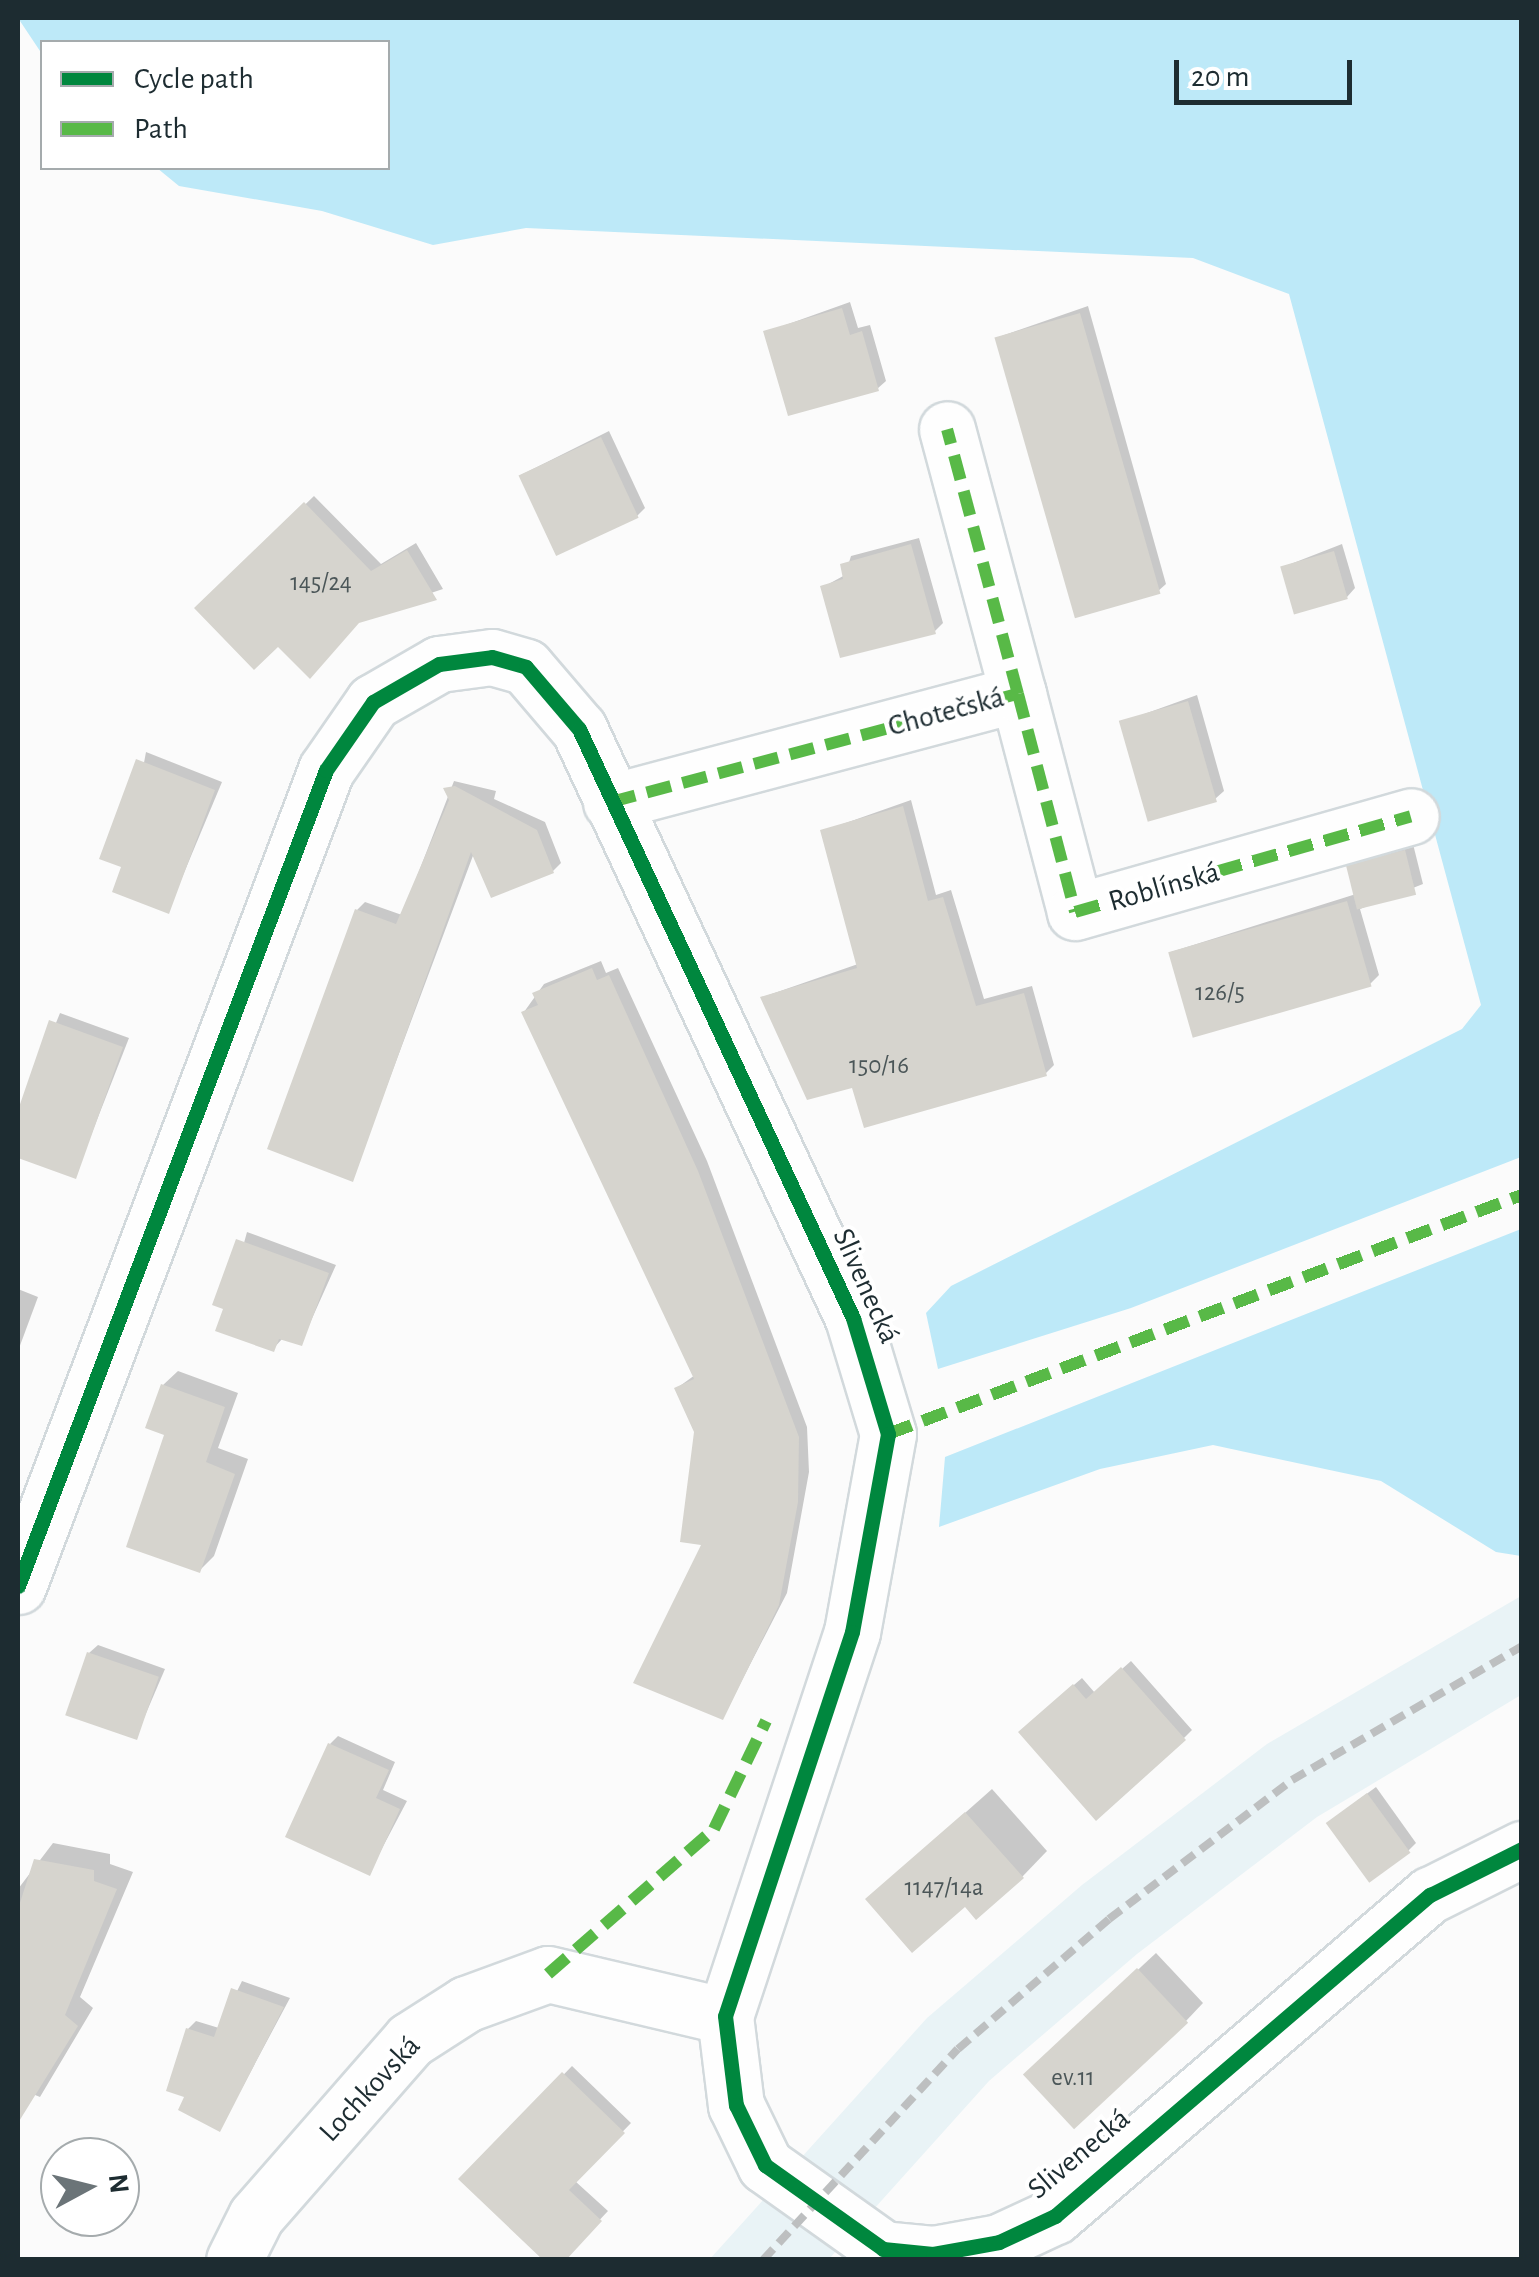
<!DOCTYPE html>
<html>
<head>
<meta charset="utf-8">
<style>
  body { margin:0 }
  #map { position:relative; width:1539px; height:2277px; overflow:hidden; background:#fbfbfb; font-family:"Alegreya Sans",sans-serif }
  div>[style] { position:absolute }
  .built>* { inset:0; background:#e9f3f6 }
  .green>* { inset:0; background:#bde9f8 }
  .shadow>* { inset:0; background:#0003 }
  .building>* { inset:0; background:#d6d4ce; transform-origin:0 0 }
  .roads { filter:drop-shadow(2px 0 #d2d9dc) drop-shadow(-2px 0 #d2d9dc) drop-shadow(0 2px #d2d9dc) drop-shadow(0 -2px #d2d9dc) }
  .minor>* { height:55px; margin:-27.5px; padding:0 27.5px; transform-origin:27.5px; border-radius:27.5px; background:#fefefe }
  .rail>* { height:8px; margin-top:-4px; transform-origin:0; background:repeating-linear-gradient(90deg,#bdbfc0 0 15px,transparent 0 23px) }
  .quiet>* { height:12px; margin-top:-6px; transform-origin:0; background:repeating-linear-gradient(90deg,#58b947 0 25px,transparent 0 37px) }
  .cycleway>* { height:15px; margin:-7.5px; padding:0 7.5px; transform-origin:7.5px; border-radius:7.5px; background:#00873e }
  span { translate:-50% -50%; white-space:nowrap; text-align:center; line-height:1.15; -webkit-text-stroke:8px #fff; paint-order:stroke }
  .number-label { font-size:25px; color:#4b5658 }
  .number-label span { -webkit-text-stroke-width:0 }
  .street-label { font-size:30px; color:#1d2c31 }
  .frame { position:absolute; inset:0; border:20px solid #1d2c31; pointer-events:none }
  .legend { position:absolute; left:40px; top:40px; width:350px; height:130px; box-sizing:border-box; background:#fff; border:2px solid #a5abad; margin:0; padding:12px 18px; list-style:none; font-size:30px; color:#1d2c31 }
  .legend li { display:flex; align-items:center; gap:20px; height:50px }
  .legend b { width:50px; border:2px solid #a5abad }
  .north { position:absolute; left:40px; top:2137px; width:100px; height:100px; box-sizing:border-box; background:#fff; border:2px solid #a5abad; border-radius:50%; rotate:83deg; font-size:28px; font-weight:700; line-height:40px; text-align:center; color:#1d2c31 }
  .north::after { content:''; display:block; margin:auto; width:35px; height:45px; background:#6b7478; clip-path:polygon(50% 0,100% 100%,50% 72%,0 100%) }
  .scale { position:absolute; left:1174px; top:60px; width:178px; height:45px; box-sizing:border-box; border:5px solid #1d2c31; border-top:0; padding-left:12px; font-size:30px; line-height:35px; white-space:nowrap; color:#1d2c31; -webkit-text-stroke:8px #fff; paint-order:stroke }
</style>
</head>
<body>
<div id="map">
  <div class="built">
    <div style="clip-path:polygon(1521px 1596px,1521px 1695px,1317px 1817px,1137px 1954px,989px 2081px,829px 2259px,709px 2260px,927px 2018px,1082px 1885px,1267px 1744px)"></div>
  </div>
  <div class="green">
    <div style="clip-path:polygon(18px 18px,1521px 18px,1521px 1157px,1131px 1308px,938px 1369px,926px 1313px,951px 1286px,1462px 1029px,1481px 1005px,1289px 294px,1193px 258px,526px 228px,433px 245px,322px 211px,179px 186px,157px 168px,388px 168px,388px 42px,42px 42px,42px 54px)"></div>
    <div style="clip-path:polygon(1521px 1229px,1521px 1556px,1496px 1552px,1381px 1481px,1213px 1445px,1100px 1469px,939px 1527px,945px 1457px)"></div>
  </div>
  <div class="shadow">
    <div style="clip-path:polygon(850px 302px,858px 328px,870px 325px,886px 381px,877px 389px,766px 332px)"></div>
    <div style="clip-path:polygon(1088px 306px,1166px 584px,1157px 592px,996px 338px)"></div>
    <div style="clip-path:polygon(609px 431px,645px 508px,637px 516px,521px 475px)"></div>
    <div style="clip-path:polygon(314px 496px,381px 564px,416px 543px,443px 589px,278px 644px,198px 608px)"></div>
    <div style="clip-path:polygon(919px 538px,943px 623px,935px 631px,823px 587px,845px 575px,851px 556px)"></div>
    <div style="clip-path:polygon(1342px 544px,1355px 588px,1347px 597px,1283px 567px)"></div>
    <div style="clip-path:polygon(1197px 695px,1224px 791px,1215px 799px,1122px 722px)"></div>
    <div style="clip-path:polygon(146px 752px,222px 782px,168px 911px,125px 865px)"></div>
    <div style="clip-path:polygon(454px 781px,496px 791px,494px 799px,545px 822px,561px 863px,553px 871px,474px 853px,352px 1179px,357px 910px,365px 902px,402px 915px)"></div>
    <div style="clip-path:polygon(911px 800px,936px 895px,951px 890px,984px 999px,1032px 986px,1054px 1065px,1045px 1074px,854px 1085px,763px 997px,858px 964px,823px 831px)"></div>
    <div style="clip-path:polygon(1413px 844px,1423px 884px,1360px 909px,1379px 975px,1370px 984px,1171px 952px,1356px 894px,1349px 868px,1357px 859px)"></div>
    <div style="clip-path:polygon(601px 961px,606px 973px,618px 968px,707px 1161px,807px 1427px,809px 1472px,787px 1593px,723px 1717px,696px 1432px,677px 1388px,695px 1375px,524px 1012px,544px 984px)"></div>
    <div style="clip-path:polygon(60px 1013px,129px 1038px,75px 1176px,18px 1155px,18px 1117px)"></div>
    <div style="clip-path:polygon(247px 1232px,336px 1265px,301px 1343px,283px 1338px,273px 1349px,226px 1308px)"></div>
    <div style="clip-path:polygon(18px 1289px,38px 1297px,18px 1351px)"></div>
    <div style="clip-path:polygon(178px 1371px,238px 1393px,218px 1448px,248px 1459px,214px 1556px,200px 1570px,167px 1433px,163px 1385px)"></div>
    <div style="clip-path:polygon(98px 1645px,165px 1669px,135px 1739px,89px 1653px)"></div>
    <div style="clip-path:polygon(1131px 1661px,1192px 1730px,1184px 1738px,1029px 1724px,1082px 1678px,1095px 1693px)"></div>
    <div style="clip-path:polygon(338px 1736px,395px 1762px,383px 1790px,407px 1801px,369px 1873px,330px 1744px)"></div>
    <div style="clip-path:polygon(1376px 1787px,1416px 1843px,1408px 1851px,1338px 1815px)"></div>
    <div style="clip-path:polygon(992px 1789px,1047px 1851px,1022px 1877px,965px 1903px,868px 1899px)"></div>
    <div style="clip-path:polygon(53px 1843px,110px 1854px,110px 1864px,133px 1872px,80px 1997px,93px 2008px,40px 2097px,18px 2088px,18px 1889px)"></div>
    <div style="clip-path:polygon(1156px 1953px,1203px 2003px,1186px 2021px,1044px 2057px)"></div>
    <div style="clip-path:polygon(242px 1981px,290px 1998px,220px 2129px,187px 2096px,188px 2029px,196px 2021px,219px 2028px)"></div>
    <div style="clip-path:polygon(572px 2066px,631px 2123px,575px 2181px,608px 2211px,563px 2259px,462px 2179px)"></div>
  </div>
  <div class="building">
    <div style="clip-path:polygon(842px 308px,850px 335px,862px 331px,879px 391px,788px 416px,763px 331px)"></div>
    <div style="left:1080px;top:313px;width:292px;height:89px;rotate:74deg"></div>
    <div style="left:601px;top:437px;width:89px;height:91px;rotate:65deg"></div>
    <div style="clip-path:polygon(304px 502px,371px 571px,407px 550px,437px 600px,359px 623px,310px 679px,278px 647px,254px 670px,194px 608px)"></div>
    <div style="clip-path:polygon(911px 544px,936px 634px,840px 658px,820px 586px,843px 579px,840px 564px)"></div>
    <div style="left:1334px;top:551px;width:50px;height:56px;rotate:74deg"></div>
    <div style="left:1188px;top:701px;width:105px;height:72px;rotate:74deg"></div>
    <div style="clip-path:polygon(136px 759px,215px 790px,169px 914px,112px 892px,121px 867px,99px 859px)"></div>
    <div style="clip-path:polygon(455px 786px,537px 830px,554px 873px,491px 898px,471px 852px,353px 1182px,267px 1149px,355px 909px,396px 924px,449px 800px,443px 788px)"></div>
    <div style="clip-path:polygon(903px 806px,928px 901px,943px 897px,976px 1006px,1024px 993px,1047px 1076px,864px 1128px,852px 1088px,807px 1100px,760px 997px,857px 968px,820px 830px)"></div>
    <div style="left:1405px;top:850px;width:46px;height:61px;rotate:76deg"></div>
    <div style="left:1347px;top:901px;width:89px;height:186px;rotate:74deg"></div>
    <div style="clip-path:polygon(592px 968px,597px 980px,609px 975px,698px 1171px,799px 1437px,798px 1502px,779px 1605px,723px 1720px,633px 1683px,701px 1545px,680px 1542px,694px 1432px,674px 1388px,694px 1379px,521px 1012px,538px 1005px,532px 993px)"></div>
    <div style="clip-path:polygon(49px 1020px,123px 1047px,76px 1179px,18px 1158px,18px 1110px)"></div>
    <div style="clip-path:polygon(236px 1239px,329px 1273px,302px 1346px,279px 1339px,274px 1352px,215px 1331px,223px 1309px,212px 1305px)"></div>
    <div style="clip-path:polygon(161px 1384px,225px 1407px,206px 1462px,235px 1474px,200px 1573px,126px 1547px,164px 1435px,145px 1428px)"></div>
    <div style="left:87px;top:1652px;width:76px;height:67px;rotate:19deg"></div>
    <div style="clip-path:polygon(1121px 1667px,1186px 1740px,1096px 1821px,1018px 1732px,1073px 1684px,1086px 1699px)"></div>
    <div style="clip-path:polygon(328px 1743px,389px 1770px,376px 1798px,400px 1809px,370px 1876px,285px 1837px)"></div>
    <div style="left:1367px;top:1793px;width:74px;height:51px;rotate:54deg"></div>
    <div style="clip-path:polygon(965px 1812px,1024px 1878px,976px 1920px,965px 1907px,912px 1953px,865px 1899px)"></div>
    <div style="clip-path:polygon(34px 1859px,94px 1870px,94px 1881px,117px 1889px,65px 2015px,78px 2026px,18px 2123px,18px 1909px)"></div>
    <div style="left:1137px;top:1968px;width:75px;height:156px;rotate:47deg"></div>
    <div style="clip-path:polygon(231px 1988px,284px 2007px,220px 2132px,178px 2110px,184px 2097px,166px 2091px,186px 2028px,214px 2037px)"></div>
    <div style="clip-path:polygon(562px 2072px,625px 2133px,569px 2190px,602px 2221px,566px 2260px,543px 2260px,458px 2179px)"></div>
  </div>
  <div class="roads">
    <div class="minor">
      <div style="left:1018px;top:694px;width:225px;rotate:75.3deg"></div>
      <div style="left:1075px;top:912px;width:349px;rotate:-15.9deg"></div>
      <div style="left:611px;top:802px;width:421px;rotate:-14.9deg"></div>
      <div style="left:1018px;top:694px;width:274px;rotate:-105deg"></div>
      <div style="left:18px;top:1586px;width:872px;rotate:-69.32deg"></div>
      <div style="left:326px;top:770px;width:83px;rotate:-55.3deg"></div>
      <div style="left:373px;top:702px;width:76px;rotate:-29.9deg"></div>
      <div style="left:439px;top:664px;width:53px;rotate:-7.5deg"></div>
      <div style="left:492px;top:657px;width:35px;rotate:16deg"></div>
      <div style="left:526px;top:667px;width:82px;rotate:49.5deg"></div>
      <div style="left:579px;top:729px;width:650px;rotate:65.05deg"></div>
      <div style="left:853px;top:1318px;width:121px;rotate:73.2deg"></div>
      <div style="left:888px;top:1434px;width:201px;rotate:100.3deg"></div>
      <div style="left:852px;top:1632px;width:404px;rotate:108.3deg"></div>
      <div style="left:725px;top:2016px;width:90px;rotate:83deg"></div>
      <div style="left:736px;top:2105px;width:67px;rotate:64.2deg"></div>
      <div style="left:765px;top:2165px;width:145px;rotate:35.4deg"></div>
      <div style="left:883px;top:2249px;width:50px;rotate:5.7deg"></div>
      <div style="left:933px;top:2254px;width:67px;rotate:-10.3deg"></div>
      <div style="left:999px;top:2242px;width:62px;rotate:-24.9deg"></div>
      <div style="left:1055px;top:2216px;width:494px;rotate:-40.6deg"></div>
      <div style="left:1430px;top:1895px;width:103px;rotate:-26.6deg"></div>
      <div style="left:234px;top:2260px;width:49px;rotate:-63.4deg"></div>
      <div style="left:256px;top:2216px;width:234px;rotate:-48.8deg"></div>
      <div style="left:410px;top:2040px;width:67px;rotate:-32.7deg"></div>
      <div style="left:466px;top:2004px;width:87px;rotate:-20.1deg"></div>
      <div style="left:548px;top:1974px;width:182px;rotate:13.3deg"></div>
    </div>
  </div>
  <div class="rail">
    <div style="left:763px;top:2260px;width:287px;rotate:-47.3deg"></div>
    <div style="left:958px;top:2049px;width:199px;rotate:-40.7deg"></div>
    <div style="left:1109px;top:1919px;width:230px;rotate:-37.2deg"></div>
    <div style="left:1292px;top:1780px;width:266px;rotate:-30.2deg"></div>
  </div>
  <div class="quiet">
    <div style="left:1018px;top:694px;width:225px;rotate:75.3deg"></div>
    <div style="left:1075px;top:912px;width:349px;rotate:-15.9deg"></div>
    <div style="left:611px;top:802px;width:421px;rotate:-14.9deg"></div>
    <div style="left:1018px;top:694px;width:274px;rotate:-105deg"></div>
    <div style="left:888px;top:1434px;width:678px;rotate:-20.66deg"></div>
    <div style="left:548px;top:1974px;width:220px;rotate:-41.1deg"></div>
    <div style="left:714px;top:1829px;width:120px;rotate:-64.3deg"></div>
  </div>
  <div class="cycleway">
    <div style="left:18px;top:1586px;width:872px;rotate:-69.32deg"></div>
    <div style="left:326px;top:770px;width:83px;rotate:-55.3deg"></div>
    <div style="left:373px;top:702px;width:76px;rotate:-29.9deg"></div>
    <div style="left:439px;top:664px;width:53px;rotate:-7.5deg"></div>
    <div style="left:492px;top:657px;width:35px;rotate:16deg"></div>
    <div style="left:526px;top:667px;width:82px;rotate:49.5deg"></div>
    <div style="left:579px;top:729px;width:650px;rotate:65.05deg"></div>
    <div style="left:853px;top:1318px;width:121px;rotate:73.2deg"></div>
    <div style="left:888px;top:1434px;width:201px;rotate:100.3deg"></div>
    <div style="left:852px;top:1632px;width:404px;rotate:108.3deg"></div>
    <div style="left:725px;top:2016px;width:90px;rotate:83deg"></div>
    <div style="left:736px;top:2105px;width:67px;rotate:64.2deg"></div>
    <div style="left:765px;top:2165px;width:145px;rotate:35.4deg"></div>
    <div style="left:883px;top:2249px;width:50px;rotate:5.7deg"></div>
    <div style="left:933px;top:2254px;width:67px;rotate:-10.3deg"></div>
    <div style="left:999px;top:2242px;width:62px;rotate:-24.9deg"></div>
    <div style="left:1055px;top:2216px;width:494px;rotate:-40.6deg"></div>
    <div style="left:1430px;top:1895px;width:103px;rotate:-26.6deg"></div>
  </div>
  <div class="number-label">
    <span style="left:321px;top:583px">145/24</span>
    <span style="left:1220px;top:993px">126/5</span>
    <span style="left:879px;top:1066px">150/16</span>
    <span style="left:944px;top:1888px">1147/14a</span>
    <span style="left:1073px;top:2078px">ev.11</span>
  </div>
  <div class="street-label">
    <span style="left:946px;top:712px;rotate:-15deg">Chotečská</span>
    <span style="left:1164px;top:887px;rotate:-16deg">Roblínská</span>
    <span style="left:866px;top:1286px;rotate:66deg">Slivenecká</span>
    <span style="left:370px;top:2089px;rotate:-47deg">Lochkovská</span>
    <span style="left:1079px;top:2154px;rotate:-40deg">Slivenecká</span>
  </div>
  <div class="frame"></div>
  <ul class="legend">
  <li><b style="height:12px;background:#00873e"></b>Cycle path</li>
  <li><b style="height:12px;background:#58b947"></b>Path</li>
  </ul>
  <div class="north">N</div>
  <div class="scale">20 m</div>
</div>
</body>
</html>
